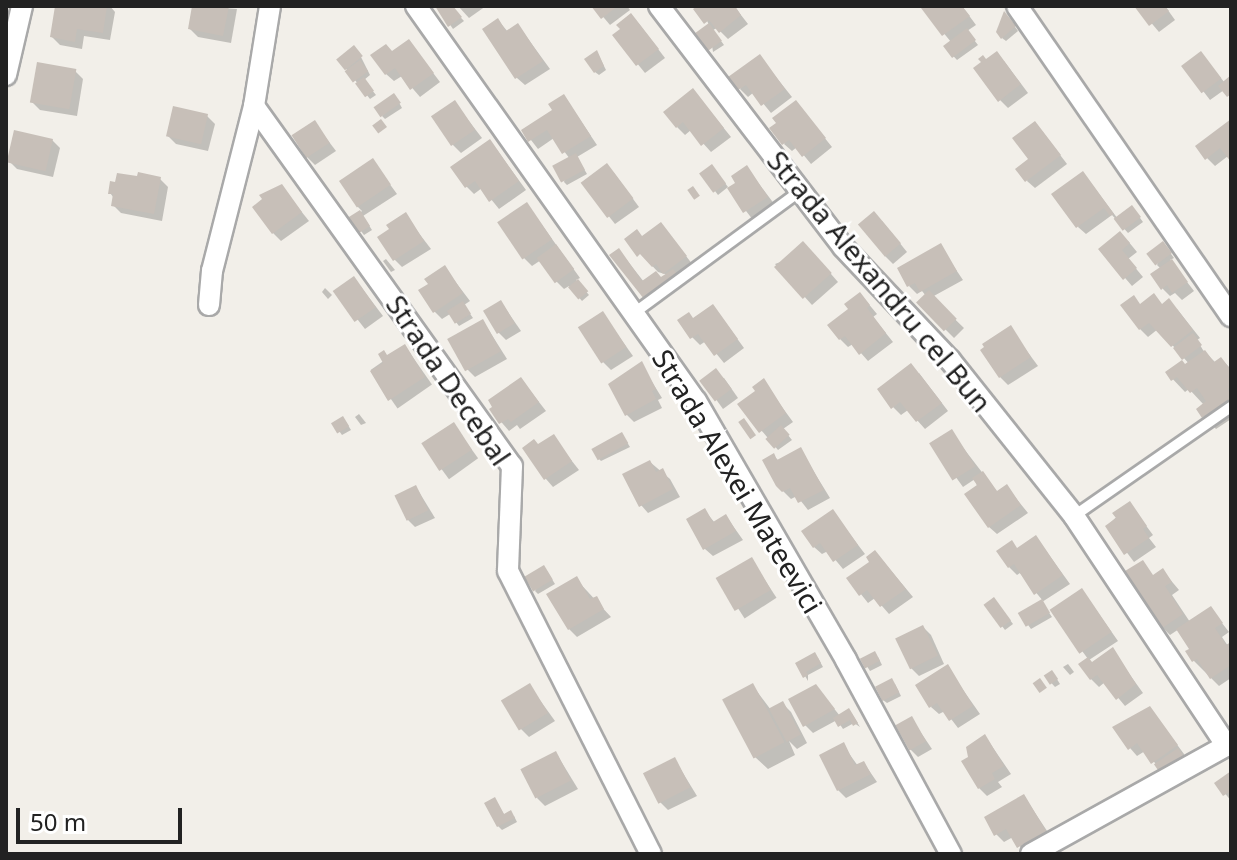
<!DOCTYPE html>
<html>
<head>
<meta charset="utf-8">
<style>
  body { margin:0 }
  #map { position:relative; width:1237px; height:860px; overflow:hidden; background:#f2efe9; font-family:"Noto Sans",sans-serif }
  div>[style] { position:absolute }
  .shadow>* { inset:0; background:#0003; transform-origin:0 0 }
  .building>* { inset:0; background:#c7bfb8; transform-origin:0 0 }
  .roads { filter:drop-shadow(2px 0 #a9a9a9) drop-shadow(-2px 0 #a9a9a9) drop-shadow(0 2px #a9a9a9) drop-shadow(0 -2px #a9a9a9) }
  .lane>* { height:10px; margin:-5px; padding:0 5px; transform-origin:5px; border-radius:5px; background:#fff }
  .street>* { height:20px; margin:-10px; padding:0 10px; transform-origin:10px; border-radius:10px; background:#fff }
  span { translate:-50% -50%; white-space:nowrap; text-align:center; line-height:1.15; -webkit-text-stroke:6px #fff; paint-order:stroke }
  .street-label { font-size:28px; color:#222 }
  .frame { position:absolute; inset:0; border:8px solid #222; pointer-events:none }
  .scale { position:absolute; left:16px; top:808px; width:166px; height:36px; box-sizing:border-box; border:4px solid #222; border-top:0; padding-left:10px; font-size:24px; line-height:28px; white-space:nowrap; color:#222; -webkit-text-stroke:6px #fff; paint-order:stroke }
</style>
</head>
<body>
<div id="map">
  <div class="shadow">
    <div style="clip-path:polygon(57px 6px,110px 6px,115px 12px,110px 40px,84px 36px,82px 49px,60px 45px,52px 37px)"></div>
    <div style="clip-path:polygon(194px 6px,237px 9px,231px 43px,198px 37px,190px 29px)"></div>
    <div style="clip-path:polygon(437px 6px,450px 6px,464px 21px,453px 29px)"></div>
    <div style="clip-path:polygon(458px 6px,486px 6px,469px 18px)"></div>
    <div style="clip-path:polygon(594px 6px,627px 6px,630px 10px,610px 25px)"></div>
    <div style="clip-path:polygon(700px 6px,734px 6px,748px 24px,728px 39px,717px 28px,713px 30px,724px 45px,713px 52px,709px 25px)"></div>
    <div style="clip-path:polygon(928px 6px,962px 6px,976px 25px,967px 31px,978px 45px,957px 60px,945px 47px,951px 42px,924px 9px)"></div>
    <div style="clip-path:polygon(1137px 6px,1165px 6px,1175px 20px,1159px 32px)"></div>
    <div style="clip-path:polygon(1008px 17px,1018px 31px,1006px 41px,1002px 38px)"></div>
    <div style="clip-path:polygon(498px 20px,508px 32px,518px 25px,550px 69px,525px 85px,517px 78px)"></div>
    <div style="clip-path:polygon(639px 24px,665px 58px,645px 73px,615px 36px)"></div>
    <div style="clip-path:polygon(409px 41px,440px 82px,420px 97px,402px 76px,394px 81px,386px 74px,393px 53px)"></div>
    <div style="clip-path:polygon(358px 51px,370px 75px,364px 80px,376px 95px,370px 99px,339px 60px)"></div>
    <div style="clip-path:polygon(597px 52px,606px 70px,599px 75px,595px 72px)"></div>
    <div style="clip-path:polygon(1201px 54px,1225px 83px,1231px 78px,1231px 98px,1224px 90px,1210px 100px,1184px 66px)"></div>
    <div style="clip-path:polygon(760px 57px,792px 97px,771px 113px,754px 92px,748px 97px,740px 89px)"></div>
    <div style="clip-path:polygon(1004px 61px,1028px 93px,1008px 108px,1000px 100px)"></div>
    <div style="clip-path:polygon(75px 71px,83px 79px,77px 116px,40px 110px,32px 102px)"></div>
    <div style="clip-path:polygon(693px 90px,731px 137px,711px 152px,691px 130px,685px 135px,677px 127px)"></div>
    <div style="clip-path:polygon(564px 96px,597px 145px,577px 157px,587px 174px,567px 185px,564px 182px,570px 159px,554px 138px,538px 149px,524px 131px,554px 110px)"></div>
    <div style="clip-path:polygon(397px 99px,402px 108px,385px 119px,382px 116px)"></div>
    <div style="clip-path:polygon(455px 103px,482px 138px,461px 153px,453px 145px)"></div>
    <div style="clip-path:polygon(803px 111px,832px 147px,811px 164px,797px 147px,792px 151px,784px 144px)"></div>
    <div style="clip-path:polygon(207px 116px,215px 124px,208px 151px,176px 144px,168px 136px)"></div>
    <div style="clip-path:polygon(1231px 121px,1231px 159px,1228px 156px,1215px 166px,1207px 158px)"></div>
    <div style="clip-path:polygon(314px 122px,336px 151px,315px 165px,307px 157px)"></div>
    <div style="clip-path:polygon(1042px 131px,1067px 164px,1035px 188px,1027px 181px)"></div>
    <div style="clip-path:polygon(52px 140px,60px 148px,53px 177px,17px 169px,9px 161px)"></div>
    <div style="clip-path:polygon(497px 150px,526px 190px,499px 209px,482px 188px,474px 194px,466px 186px)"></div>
    <div style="clip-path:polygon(373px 161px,397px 194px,363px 216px,372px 230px,364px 235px,352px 219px,362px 211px,357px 206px)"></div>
    <div style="clip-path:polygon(747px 168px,775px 205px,753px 220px,729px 189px,738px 183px)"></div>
    <div style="clip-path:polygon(715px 170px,728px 187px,718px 195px,715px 191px)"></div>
    <div style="clip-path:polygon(614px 173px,639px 207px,615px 224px,585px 186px)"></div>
    <div style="clip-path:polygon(160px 179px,168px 187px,162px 221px,121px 213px,113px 205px,114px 198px,110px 193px)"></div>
    <div style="clip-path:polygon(1090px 182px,1118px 219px,1135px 211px,1143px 222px,1128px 233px,1112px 215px,1086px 234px,1078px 227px)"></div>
    <div style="clip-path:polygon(281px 186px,309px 221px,281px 241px,273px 233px,265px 200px)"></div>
    <div style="clip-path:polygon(527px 204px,580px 278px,576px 280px,589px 295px,582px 301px,569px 286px,564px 289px,556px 281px,541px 260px,532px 266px,524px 258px)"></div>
    <div style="clip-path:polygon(405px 215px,431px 249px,402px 267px,394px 259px)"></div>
    <div style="clip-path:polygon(882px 221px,907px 252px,893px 264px,885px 256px)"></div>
    <div style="clip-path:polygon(661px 224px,693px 265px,669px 288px,672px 292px,653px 305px,645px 298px,626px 259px,644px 282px,668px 275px,658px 272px,627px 239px,643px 238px)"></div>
    <div style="clip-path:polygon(1128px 241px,1137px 252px,1128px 259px,1143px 277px,1132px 286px,1101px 250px)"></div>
    <div style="clip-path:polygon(940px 246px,963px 280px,932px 297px,964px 328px,954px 338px,919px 303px,926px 296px,922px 291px,917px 294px,909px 286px)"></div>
    <div style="clip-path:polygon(1166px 247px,1174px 258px,1170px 260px,1194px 291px,1182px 300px,1175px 293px,1170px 296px,1163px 289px,1161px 269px,1157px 265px)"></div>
    <div style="clip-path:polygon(811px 251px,838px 282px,812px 305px,775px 264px)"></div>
    <div style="clip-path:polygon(386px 259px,395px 270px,391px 272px,383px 261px)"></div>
    <div style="clip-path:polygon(445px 268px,470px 301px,464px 305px,473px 318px,459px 326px,450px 314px,442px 319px,434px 311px)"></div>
    <div style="clip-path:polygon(361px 287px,383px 316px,365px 329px,336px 292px)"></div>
    <div style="clip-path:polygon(325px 288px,332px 295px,328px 299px,322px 292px)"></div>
    <div style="clip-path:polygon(501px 302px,521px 331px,506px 340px,498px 332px)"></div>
    <div style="clip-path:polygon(867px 302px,877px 314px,873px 317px,893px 342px,868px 361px,853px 344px,848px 347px,840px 339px)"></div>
    <div style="clip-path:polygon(1141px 306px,1177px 309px,1200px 338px,1197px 340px,1203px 350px,1216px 363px,1221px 359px,1231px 369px,1231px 419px,1216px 429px,1198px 410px,1204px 405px,1189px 389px,1185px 392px,1167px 373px,1191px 366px,1158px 329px,1148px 337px,1140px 329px)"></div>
    <div style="clip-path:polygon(603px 314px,633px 356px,611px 370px,603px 362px)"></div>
    <div style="clip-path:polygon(720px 315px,744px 348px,724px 363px,706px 341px,700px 345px,692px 337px,694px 320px)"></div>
    <div style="clip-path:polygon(483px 321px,507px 359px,475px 377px,467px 369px)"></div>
    <div style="clip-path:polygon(1010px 328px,1038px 366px,1008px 385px,1000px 377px)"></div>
    <div style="left:405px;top:346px;width:47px;height:42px;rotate:55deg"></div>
    <div style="clip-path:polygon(641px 364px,662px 398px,658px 400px,662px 408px,634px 422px,626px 414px)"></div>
    <div style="clip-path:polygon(919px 373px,948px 411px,925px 429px,908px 410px,901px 415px,893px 407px)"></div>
    <div style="clip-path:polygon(724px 378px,738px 398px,723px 409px,702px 380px)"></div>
    <div style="clip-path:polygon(521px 379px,546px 411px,520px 429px,517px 425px,509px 431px,491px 410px)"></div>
    <div style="clip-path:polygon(763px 381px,793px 422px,783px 429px,792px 440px,778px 450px,740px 405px,758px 391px)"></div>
    <div style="clip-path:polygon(359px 414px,366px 423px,361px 425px,355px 417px)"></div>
    <div style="clip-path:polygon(346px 422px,351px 430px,342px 435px,334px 424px)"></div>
    <div style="left:454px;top:425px;width:41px;height:36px;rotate:54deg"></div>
    <div style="clip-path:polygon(951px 432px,998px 493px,1007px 487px,1028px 513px,997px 534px,989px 527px,975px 479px,963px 487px,932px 444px)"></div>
    <div style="clip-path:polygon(622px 434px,630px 447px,601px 461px,598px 458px)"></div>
    <div style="clip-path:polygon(553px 437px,579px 470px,553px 487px,546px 479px,539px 446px)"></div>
    <div style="clip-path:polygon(800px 449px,830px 498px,808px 510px,797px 496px,791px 499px,783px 491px,774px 456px,779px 461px)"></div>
    <div style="clip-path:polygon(650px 462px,670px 479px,680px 497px,648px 513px,641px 505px)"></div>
    <div style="clip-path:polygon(416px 487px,435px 518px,415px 527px,407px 519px)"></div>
    <div style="clip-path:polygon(1130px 504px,1153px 535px,1149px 538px,1156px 547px,1134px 562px,1107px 526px)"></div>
    <div style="clip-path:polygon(705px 511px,715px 523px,726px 516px,743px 540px,713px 556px,705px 549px)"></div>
    <div style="clip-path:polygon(833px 512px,865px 554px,843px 569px,828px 551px,822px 554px,814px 547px)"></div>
    <div style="clip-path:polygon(1036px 537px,1070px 584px,1042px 602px,1052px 617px,1031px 629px,1020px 614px,1043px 601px,1020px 573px,1017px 575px,1009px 567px)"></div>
    <div style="left:752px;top:560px;width:45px;height:38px;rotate:57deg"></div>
    <div style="clip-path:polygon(883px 561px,913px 597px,889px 614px,875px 598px,868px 603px,849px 579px)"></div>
    <div style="clip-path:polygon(547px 571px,555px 584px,538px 594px,535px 591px)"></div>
    <div style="clip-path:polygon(1163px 571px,1179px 590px,1172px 595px,1190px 622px,1211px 609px,1229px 632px,1222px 637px,1228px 646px,1231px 644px,1231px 678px,1219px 686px,1194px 661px,1192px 649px,1179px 629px,1170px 635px,1162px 627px,1154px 577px)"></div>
    <div style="clip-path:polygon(576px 579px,611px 617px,577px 637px,569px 629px)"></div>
    <div style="clip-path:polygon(1082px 590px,1118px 641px,1089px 660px,1093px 664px,1112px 650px,1143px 693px,1125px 706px,1105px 682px,1099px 687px,1091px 679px,1081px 665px,1088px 659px,1052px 610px)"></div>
    <div style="clip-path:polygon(997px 603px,1013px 624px,1005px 630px,1002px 626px)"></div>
    <div style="clip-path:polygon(923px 627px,931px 635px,944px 664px,919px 676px,911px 668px,897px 639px)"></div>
    <div style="clip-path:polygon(878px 657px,882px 665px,870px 671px,863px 660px)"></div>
    <div style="clip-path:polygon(818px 658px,823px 667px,808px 675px,808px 681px,798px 664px)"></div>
    <div style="clip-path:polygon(1068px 664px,1074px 672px,1070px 675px,1063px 667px)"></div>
    <div style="clip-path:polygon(947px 667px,980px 714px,958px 728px,945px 711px,939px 714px,931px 707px)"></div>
    <div style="clip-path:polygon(1055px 676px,1060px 684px,1055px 687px,1046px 677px)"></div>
    <div style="clip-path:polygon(895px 684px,901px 696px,887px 703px,883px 700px)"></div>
    <div style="clip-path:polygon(529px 685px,555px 721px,529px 737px,521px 729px)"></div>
    <div style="clip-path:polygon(753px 686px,771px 710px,783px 704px,791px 712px,807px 743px,797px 749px,789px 741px,795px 755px,768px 769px,755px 757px)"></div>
    <div style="clip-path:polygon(816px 686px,840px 716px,852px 714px,860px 727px,854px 723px,843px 729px,837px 720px,813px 733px,805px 725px)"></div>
    <div style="clip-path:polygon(1150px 708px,1184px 754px,1186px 761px,1165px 775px,1145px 751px,1137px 756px,1130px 748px)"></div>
    <div style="clip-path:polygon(911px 718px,932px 749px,918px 757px,910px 749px)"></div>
    <div style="clip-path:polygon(985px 736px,1011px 774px,998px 782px,1002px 787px,987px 796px,979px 788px)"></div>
    <div style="clip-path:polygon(843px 745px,858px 766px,864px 763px,877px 782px,846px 798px,838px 790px)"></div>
    <div style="clip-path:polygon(556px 753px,578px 789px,545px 806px,537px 798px)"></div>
    <div style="clip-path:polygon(675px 760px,697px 796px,668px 810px,660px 802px)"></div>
    <div style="clip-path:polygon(1231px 773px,1231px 801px,1217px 783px)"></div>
    <div style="clip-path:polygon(1024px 796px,1053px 840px,1026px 854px,1013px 837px,1004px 842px,996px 834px)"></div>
    <div style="clip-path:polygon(495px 800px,505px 816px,514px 816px,517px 822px,502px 830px,498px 826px)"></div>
  </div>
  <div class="building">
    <div style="clip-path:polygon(55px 6px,107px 6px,103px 33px,77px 29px,75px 42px,50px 37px)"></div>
    <div style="clip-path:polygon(192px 6px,229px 6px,223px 36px,188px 29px)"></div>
    <div style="clip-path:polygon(435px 6px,453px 6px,462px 17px,448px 27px)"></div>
    <div style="clip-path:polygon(591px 6px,618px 6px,601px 19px)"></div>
    <div style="clip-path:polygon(697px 6px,735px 6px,741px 15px,719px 33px,709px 20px,704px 24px,693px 9px)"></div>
    <div style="clip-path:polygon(924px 6px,962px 6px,970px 16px,942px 36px,921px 8px)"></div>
    <div style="clip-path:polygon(1134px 6px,1165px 6px,1169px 11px,1149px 26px)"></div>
    <div style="clip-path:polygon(1004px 11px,1016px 26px,1001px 39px,996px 32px)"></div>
    <div style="clip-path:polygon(631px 13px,659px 49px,636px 66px,612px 35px,620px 29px,616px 25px)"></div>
    <div style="clip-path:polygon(498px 18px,506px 31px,518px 23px,543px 61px,515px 79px,482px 29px)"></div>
    <div style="left:709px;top:23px;width:22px;height:17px;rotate:54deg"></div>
    <div style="left:967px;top:28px;width:15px;height:30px;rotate:53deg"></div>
    <div style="clip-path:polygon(409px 39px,434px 73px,410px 90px,395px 68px,385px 75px,370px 55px,386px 44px,392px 51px)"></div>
    <div style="left:354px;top:45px;width:14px;height:23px;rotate:51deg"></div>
    <div style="clip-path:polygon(597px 50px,604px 66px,594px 73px,584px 59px)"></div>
    <div style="clip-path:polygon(997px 51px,1021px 84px,998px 102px,973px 68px,981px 62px,978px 59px,983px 55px,986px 59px)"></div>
    <div style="left:1201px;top:51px;width:34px;height:25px;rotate:53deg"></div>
    <div style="clip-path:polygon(760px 54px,785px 89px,761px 106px,746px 85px,738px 90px,728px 77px)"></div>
    <div style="left:360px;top:60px;width:14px;height:19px;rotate:54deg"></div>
    <div style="left:37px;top:62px;width:40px;height:41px;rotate:10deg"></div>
    <div style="clip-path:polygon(1231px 75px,1231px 94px,1227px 97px,1218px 86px)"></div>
    <div style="left:364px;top:77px;width:17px;height:11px;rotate:54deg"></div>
    <div style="clip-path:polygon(693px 88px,724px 128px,701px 146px,683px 122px,676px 128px,663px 112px)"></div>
    <div style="left:394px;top:93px;width:12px;height:25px;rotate:55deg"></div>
    <div style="clip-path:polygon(564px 94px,591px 136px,562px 154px,547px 130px,528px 142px,521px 130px,552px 110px,548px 104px)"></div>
    <div style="left:455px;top:100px;width:36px;height:29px;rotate:56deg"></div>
    <div style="clip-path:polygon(796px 100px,826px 138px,802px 157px,789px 140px,782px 145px,769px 128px,776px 123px,772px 118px)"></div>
    <div style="left:173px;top:106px;width:36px;height:31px;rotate:13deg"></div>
    <div style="left:381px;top:119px;width:10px;height:11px;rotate:53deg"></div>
    <div style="clip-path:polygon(1231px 119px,1231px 162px,1220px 148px,1205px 160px,1195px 146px)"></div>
    <div style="left:315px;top:120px;width:27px;height:28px;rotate:57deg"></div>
    <div style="clip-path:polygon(1035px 121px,1061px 155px,1025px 182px,1015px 169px,1028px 159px,1012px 138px)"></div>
    <div style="left:14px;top:130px;width:40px;height:33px;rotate:13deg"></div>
    <div style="clip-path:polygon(490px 139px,519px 181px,489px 202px,475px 181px,465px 188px,450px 167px)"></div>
    <div style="left:576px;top:153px;width:19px;height:27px;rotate:62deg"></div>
    <div style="left:373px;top:158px;width:32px;height:41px;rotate:56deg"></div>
    <div style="left:607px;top:163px;width:44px;height:33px;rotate:53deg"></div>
    <div style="left:712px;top:164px;width:24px;height:16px;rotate:54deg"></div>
    <div style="clip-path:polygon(747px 165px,768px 197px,743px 213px,727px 188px,735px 183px,731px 176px)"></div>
    <div style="clip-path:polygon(1083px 171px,1114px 214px,1110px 216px,1104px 208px,1076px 228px,1051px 194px)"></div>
    <div style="clip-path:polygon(138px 172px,161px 177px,154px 214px,111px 206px,113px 194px,108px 194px,110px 181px,115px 182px,117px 173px,137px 176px)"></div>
    <div style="clip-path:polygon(282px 184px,302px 212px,272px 234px,252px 207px,262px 199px,259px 195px)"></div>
    <div style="left:693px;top:186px;width:12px;height:7px;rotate:55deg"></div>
    <div style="left:527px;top:202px;width:45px;height:36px;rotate:56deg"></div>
    <div style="left:1132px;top:205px;width:15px;height:23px;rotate:53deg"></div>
    <div style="left:360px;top:210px;width:19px;height:14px;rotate:58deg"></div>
    <div style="left:874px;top:211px;width:42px;height:21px;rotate:50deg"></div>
    <div style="clip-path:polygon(406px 212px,424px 241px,393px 261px,377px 237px,389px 229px,386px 225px)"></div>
    <div style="clip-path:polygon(661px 222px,687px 256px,663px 274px,656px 264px,652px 267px,640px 254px,637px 257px,624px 239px,637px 229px,642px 236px)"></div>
    <div style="clip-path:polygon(1120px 231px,1130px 243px,1122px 250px,1137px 268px,1123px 280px,1098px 249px)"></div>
    <div style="left:803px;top:241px;width:43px;height:39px;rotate:48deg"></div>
    <div style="left:1163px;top:241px;width:15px;height:21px;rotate:53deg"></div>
    <div style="clip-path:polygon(941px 243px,957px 271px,920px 292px,915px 283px,907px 287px,897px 268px)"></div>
    <div style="left:556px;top:244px;width:31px;height:24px;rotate:54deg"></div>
    <div style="clip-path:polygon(619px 248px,642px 281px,656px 271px,661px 277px,673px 269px,679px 276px,644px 299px,609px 255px)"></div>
    <div style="clip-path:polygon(1172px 259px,1188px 282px,1172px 293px,1167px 285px,1161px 290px,1150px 274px)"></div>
    <div style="clip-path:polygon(445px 265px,463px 293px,433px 313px,418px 290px,428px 284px,424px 279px)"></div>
    <div style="left:354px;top:276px;width:38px;height:26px;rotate:55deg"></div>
    <div style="left:578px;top:279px;width:16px;height:13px;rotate:50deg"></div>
    <div style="left:929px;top:290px;width:40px;height:18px;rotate:46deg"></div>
    <div style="clip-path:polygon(860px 292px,870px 305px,867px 308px,886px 333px,859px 355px,845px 336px,839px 340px,827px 325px,848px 309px,844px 304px)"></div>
    <div style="clip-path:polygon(1154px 293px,1162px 304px,1169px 298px,1193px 330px,1171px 347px,1149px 323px,1139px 330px,1120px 305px,1134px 295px,1140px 304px)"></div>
    <div style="left:501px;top:300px;width:27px;height:21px;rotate:59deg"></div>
    <div style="left:463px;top:301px;width:15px;height:19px;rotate:58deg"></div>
    <div style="clip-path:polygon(713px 304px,738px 339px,714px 356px,698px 334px,690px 339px,677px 320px,689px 312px,693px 318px)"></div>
    <div style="left:603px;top:311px;width:43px;height:30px;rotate:57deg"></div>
    <div style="left:483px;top:319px;width:37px;height:41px;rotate:61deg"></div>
    <div style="clip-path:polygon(1011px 325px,1031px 357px,999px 378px,980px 350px,984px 347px,982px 344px)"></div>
    <div style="clip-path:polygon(1193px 333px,1202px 345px,1182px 360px,1185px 364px,1205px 350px,1214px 362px,1221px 357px,1231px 370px,1231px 386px,1228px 389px,1231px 398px,1202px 418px,1196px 409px,1206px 401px,1197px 388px,1190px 393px,1177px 377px,1171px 381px,1165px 372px,1182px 360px,1173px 348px)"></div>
    <div style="clip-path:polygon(405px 344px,425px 377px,388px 401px,370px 371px,383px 363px,378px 354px,384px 350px,387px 355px)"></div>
    <div style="clip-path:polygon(642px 361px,656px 389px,652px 391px,656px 399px,625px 416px,608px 384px)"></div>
    <div style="clip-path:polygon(911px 363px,942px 403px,916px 422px,900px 402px,891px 409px,877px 389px)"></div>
    <div style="left:716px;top:368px;width:26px;height:21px;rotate:53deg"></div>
    <div style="clip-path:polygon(521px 377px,539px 402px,511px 422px,508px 419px,499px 424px,489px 409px,492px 407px,488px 400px)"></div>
    <div style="clip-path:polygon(764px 378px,786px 413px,759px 433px,737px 404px,755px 391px,752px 387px)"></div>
    <div style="left:343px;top:416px;width:12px;height:14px;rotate:59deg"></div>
    <div style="left:744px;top:418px;width:21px;height:7px;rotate:55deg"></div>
    <div style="left:454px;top:422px;width:33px;height:39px;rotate:57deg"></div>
    <div style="left:781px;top:425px;width:13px;height:21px;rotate:48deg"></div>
    <div style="left:952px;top:429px;width:44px;height:27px;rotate:58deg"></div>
    <div style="left:622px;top:432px;width:13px;height:35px;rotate:61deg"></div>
    <div style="clip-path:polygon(554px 434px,572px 461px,544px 480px,522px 448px,534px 439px,538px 444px)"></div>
    <div style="clip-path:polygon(801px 447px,824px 490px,798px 503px,790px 488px,782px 492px,776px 486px,762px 460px,774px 453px,777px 460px)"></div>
    <div style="clip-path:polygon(650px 460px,656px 472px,663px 468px,673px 489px,639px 507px,622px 474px)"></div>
    <div style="clip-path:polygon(983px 471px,997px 491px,1007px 484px,1021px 505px,988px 528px,964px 494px,977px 485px,972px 478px)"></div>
    <div style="left:416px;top:485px;width:28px;height:24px;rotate:64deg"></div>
    <div style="clip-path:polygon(1130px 501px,1147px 526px,1143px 529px,1149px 538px,1124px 555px,1105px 526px,1116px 518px,1112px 513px)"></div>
    <div style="clip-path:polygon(705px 508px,713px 522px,726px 514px,736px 531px,703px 550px,686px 519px)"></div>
    <div style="clip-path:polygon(833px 509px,858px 545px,833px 562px,820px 543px,813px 548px,801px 531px)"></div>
    <div style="clip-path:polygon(1036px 535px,1063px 575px,1034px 595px,1014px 564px,1008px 568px,996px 551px,1012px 540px,1017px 548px)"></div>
    <div style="clip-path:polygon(875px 550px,906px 589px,880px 607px,867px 590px,859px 596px,846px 578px,869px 562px,866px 557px)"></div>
    <div style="left:752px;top:557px;width:38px;height:42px;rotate:60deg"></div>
    <div style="clip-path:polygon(1143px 560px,1153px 575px,1163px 568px,1172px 582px,1165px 586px,1183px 614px,1161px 629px,1125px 571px)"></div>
    <div style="left:544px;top:565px;width:17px;height:23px;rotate:59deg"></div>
    <div style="clip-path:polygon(577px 576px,590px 599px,597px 596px,604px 609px,568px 630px,546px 594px)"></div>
    <div style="left:1082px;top:588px;width:53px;height:39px;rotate:56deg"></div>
    <div style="left:994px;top:597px;width:29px;height:13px;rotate:54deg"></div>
    <div style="left:1042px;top:599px;width:16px;height:28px;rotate:60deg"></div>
    <div style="clip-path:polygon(1211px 606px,1223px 623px,1215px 628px,1226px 645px,1231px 642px,1231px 665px,1210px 679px,1197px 659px,1192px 662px,1185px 651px,1189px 649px,1176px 629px)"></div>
    <div style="left:923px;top:625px;width:34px;height:31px;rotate:64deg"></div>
    <div style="clip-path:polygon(1113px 647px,1136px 684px,1116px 700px,1097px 675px,1090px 680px,1078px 664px,1088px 657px,1092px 662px)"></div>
    <div style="left:875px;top:651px;width:11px;height:17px;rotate:63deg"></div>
    <div style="clip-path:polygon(815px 652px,821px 663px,806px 672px,808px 675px,803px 678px,795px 663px)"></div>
    <div style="clip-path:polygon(948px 664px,973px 706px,949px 721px,937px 703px,929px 708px,915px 685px)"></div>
    <div style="left:1052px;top:670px;width:11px;height:10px;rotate:56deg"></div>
    <div style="left:892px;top:678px;width:16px;height:19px;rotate:63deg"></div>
    <div style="left:1040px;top:678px;width:12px;height:9px;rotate:55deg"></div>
    <div style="left:530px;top:683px;width:35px;height:34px;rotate:59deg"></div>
    <div style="left:753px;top:683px;width:67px;height:35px;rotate:62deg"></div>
    <div style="clip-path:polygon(816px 684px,835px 709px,803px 727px,788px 699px)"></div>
    <div style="left:783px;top:701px;width:38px;height:16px;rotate:62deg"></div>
    <div style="clip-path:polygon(1150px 706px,1178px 745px,1151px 764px,1137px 743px,1128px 750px,1112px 727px)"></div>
    <div style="clip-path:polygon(849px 708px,858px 723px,853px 726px,850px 720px,838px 727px,833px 718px)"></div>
    <div style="left:912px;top:716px;width:29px;height:19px;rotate:61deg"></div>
    <div style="clip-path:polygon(985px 734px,1004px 766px,992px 773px,995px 779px,978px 789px,961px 761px,968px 757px,966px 747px)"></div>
    <div style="clip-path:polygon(844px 742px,855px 765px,864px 761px,871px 774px,837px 791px,819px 755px)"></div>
    <div style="left:1178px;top:748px;width:11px;height:29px;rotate:56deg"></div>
    <div style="left:556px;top:751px;width:33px;height:40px;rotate:63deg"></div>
    <div style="left:675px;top:757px;width:34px;height:36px;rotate:63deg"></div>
    <div style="clip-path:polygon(1231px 771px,1231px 791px,1223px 796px,1214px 783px)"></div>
    <div style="clip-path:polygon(1024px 794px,1046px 831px,1017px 848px,1006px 829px,994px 836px,984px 817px)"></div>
    <div style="clip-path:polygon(495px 797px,504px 814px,511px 810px,515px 818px,497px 827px,484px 803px)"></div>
  </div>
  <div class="roads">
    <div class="lane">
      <div style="left:634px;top:313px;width:205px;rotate:-36.3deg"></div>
      <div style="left:1074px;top:516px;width:191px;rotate:-34.8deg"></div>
    </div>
    <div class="street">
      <div style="left:416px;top:6px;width:484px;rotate:54.7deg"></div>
      <div style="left:696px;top:401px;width:299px;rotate:59.9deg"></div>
      <div style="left:846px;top:660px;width:221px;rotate:61.6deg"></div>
      <div style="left:659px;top:6px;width:303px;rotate:52.6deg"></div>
      <div style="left:843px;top:247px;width:156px;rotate:46.6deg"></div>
      <div style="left:950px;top:360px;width:199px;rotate:51.5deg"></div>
      <div style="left:1074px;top:516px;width:276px;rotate:56.4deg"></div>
      <div style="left:1017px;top:6px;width:377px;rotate:55.4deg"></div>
      <div style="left:6px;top:75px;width:71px;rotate:-76.9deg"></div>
      <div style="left:254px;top:106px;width:443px;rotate:54.4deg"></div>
      <div style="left:512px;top:466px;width:105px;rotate:92.2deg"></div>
      <div style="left:508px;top:571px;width:317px;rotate:63.2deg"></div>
      <div style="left:209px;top:305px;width:34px;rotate:-85deg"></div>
      <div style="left:212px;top:271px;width:170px;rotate:-75.7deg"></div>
      <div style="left:254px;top:106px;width:101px;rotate:-80.9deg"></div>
      <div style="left:1031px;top:854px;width:229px;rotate:-29deg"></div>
    </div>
  </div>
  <div class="street-label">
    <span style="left:880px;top:281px;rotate:50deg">Strada Alexandru cel Bun</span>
    <span style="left:449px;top:380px;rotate:56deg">Strada Decebal</span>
    <span style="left:738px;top:481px;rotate:59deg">Strada Alexei Mateevici</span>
  </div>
  <div class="frame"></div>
  <div class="scale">50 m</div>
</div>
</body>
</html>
